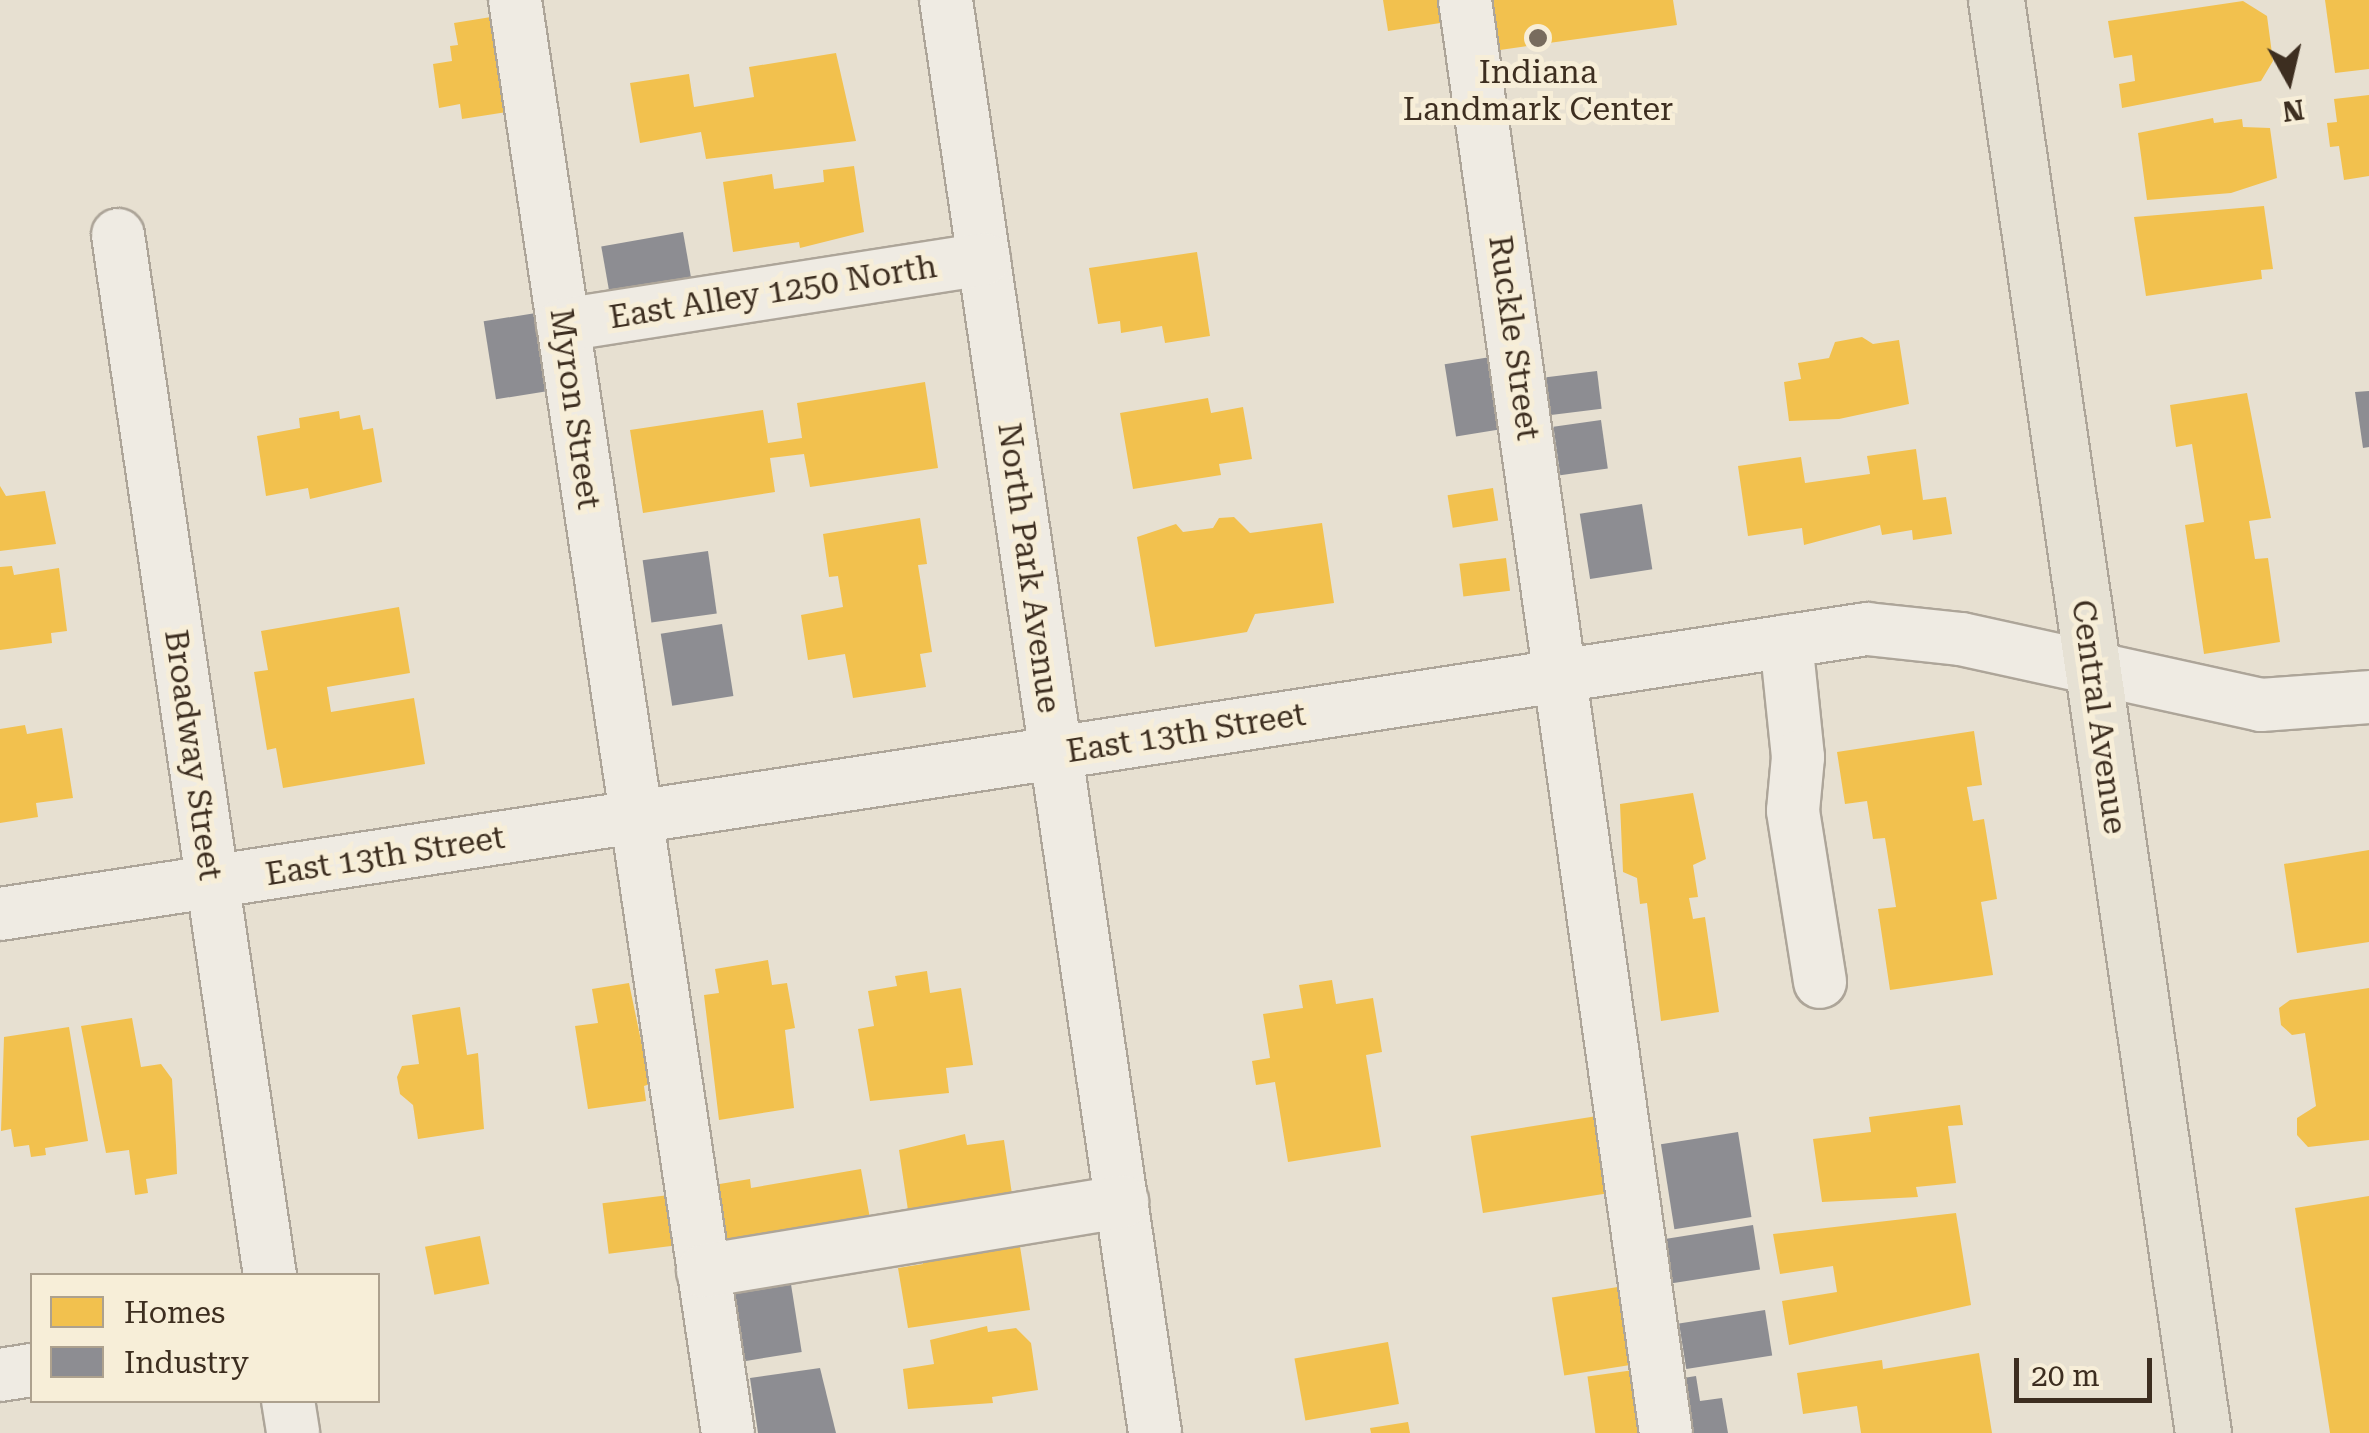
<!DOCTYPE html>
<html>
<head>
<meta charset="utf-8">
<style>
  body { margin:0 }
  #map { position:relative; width:2369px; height:1433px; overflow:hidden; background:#e7e0d1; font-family:"Roboto Serif",serif }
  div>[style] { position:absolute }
  .homes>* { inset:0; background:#f2c14e; transform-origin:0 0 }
  .industry>* { inset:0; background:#8d8d92; transform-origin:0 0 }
  .roads { filter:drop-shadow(2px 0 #ada599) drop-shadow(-2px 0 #ada599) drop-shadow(0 2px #ada599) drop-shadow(0 -2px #ada599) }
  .minor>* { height:52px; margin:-26px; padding:0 26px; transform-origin:26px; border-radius:26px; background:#efebe3 }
  .major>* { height:55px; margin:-27.5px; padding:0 27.5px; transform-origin:27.5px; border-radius:27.5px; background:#e6e1d4 }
  .dots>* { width:28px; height:28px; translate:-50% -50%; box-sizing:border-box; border:5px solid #f7eed8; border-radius:50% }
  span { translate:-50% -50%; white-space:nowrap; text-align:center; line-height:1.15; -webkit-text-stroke:10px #f7eed8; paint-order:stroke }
  .poi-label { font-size:32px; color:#3d2e20 }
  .street-label { font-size:32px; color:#3d2e20 }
  .legend { position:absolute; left:30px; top:1273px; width:350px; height:130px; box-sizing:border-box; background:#f7eed8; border:2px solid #ada18e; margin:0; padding:12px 18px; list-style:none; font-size:30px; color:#3d2e20 }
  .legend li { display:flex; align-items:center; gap:20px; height:50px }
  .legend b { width:50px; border:2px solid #ada18e }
  .north { position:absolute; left:2239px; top:30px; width:100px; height:100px; -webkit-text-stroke:8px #f7eed8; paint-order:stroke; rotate:172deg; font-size:28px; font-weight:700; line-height:40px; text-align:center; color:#3d2e20 }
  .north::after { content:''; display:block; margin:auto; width:35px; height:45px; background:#3d2e20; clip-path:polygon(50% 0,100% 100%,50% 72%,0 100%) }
  .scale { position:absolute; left:2014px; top:1358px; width:138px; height:45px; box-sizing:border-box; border:5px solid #3d2e20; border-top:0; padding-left:12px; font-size:30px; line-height:35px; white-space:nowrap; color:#3d2e20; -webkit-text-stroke:8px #f7eed8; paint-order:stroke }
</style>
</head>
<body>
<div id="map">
  <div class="homes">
    <div style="clip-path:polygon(1383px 0,1444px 0,1447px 22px,1388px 31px)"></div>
    <div style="clip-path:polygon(1484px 0,1673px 0,1677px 25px,1493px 51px)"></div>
    <div style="clip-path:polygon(2325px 0,2369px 0,2369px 69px,2335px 73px)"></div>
    <div style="clip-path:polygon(2243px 1px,2267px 16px,2273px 61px,2261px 81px,2122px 108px,2119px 84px,2135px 81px,2132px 55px,2114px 58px,2108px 21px)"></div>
    <div style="clip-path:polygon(491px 17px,519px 110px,462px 119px,460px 104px,439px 108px,433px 64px,452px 61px,450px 46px,458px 45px,454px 23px)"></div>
    <div style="clip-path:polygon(836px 53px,856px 141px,706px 159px,701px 132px,640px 143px,630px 83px,689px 74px,694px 107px,754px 97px,749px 67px)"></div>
    <div style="clip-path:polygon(2369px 95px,2369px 176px,2344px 180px,2339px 146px,2330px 147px,2327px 123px,2337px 122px,2334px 99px)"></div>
    <div style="clip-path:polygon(2213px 118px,2214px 123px,2242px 119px,2243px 127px,2270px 128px,2277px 178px,2231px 193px,2147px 200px,2138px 133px)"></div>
    <div style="clip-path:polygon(854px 166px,864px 232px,800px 248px,799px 242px,733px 252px,723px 182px,772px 174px,774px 189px,824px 182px,823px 170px)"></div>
    <div style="clip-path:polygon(2264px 206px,2273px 269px,2261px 270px,2262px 279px,2146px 296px,2134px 217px)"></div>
    <div style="clip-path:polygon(1197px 252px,1210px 336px,1165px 343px,1162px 326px,1121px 333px,1120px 321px,1098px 324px,1089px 268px)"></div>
    <div style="clip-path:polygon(1862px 337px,1873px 344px,1899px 340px,1909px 404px,1839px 419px,1789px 421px,1784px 382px,1801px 379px,1798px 363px,1829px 358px,1835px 342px)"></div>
    <div style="clip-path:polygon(925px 382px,938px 468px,810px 487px,804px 454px,770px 458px,775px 492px,643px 513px,630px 430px,763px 410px,768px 443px,802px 438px,797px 403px)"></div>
    <div style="clip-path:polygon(2247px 393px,2271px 518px,2249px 521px,2255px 559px,2268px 558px,2280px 642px,2204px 654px,2185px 525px,2204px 522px,2192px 444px,2176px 447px,2170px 405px)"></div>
    <div style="clip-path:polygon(1208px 398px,1211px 413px,1243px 407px,1252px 459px,1219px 464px,1221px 475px,1133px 489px,1120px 413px)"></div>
    <div style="clip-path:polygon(339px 411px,340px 419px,360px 415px,363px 430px,373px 428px,382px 482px,310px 499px,308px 488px,266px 496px,257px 436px,300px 428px,299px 418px)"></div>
    <div style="clip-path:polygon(1916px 449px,1923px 500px,1946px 497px,1952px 534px,1913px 540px,1912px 530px,1882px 535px,1880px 525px,1804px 545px,1802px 528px,1748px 536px,1738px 466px,1801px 457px,1805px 483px,1870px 474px,1867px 456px)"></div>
    <div style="clip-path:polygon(0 486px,6px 496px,45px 491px,56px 544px,0 551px)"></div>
    <div style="left:1493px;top:488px;width:33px;height:46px;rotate:81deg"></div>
    <div style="clip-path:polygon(1234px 517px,1250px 533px,1322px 523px,1334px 603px,1255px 614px,1247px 632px,1155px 647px,1137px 537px,1176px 524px,1183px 532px,1213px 528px,1219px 518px)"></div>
    <div style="clip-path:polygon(920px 518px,927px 564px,918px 565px,932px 652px,920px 654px,926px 687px,853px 698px,845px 654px,808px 660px,801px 615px,843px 607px,838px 576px,829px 577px,823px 534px)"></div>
    <div style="left:1506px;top:558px;width:33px;height:47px;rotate:83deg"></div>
    <div style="clip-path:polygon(12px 566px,14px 575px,59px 568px,67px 631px,51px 633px,52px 643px,0 650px,0 567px)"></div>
    <div style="clip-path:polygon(399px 607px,410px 673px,327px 687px,331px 712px,414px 698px,425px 764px,283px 788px,276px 748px,267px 750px,254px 672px,268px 670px,261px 631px)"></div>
    <div style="clip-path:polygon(25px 725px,27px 734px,62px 728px,73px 798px,36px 803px,38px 817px,0 823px,0 729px)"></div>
    <div style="clip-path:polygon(1974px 731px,1982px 785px,1967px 787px,1973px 821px,1984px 819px,1997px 899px,1981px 902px,1993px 975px,1890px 990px,1878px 909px,1896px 907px,1885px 838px,1873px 839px,1867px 801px,1845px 804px,1837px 752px)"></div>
    <div style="clip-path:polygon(1693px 793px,1706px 859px,1693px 865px,1698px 897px,1689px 898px,1693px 919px,1705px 917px,1719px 1012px,1661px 1021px,1647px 903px,1640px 904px,1637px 878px,1623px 872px,1620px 804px)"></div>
    <div style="clip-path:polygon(2369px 850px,2369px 942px,2297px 953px,2284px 864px)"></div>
    <div style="clip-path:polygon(768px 960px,772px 985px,787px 983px,795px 1028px,785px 1030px,794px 1108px,719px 1120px,704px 995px,719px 993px,715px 969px)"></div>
    <div style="clip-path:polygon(927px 971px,930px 993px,961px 988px,973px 1065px,946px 1068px,949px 1093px,870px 1101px,858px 1029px,874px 1026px,868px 991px,897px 986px,895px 976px)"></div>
    <div style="clip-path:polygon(1332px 980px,1336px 1004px,1373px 998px,1382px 1052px,1366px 1055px,1381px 1147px,1288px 1162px,1275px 1082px,1256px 1085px,1252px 1061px,1270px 1058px,1263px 1014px,1303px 1008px,1299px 985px)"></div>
    <div style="clip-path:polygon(629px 983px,650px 1084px,644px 1086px,646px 1101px,588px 1109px,575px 1026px,598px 1023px,592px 989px)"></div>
    <div style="clip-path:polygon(2369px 988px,2369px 1140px,2308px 1147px,2297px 1135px,2297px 1118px,2316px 1106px,2305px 1033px,2292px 1035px,2281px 1025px,2279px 1008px,2290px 1000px)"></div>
    <div style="clip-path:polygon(460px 1007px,467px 1055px,478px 1053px,484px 1129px,418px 1139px,413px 1105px,400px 1094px,397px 1077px,402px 1066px,419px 1064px,412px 1015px)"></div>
    <div style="clip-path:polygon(132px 1018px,141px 1067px,161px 1064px,172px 1079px,176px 1146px,177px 1174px,146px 1179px,148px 1193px,135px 1195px,129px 1150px,106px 1153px,81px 1026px)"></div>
    <div style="clip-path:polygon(69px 1027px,88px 1141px,45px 1148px,46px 1155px,31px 1157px,29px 1145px,14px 1147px,11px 1129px,1px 1131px,4px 1037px)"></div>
    <div style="clip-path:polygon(1960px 1105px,1963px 1125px,1948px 1126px,1956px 1183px,1916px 1187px,1918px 1197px,1822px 1202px,1813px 1139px,1871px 1132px,1869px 1117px)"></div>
    <div style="left:1610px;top:1114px;width:78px;height:141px;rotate:81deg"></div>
    <div style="clip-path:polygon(965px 1134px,967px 1145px,1004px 1140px,1013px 1201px,909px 1217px,899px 1150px)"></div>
    <div style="clip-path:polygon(861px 1169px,871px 1224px,713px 1252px,701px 1187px,750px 1179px,751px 1188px)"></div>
    <div style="left:669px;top:1195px;width:51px;height:67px;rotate:83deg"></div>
    <div style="clip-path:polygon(2369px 1196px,2369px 1433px,2330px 1433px,2295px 1208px)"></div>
    <div style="clip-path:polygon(1956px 1213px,1971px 1305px,1789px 1345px,1782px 1301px,1837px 1292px,1833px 1266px,1780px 1274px,1773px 1234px)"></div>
    <div style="left:480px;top:1236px;width:49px;height:56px;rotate:79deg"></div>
    <div style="clip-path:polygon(1019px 1240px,1030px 1310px,908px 1328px,898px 1268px,923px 1264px,922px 1255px)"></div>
    <div style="left:1624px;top:1286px;width:79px;height:73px;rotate:81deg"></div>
    <div style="clip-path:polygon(987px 1326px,988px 1332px,1016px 1328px,1031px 1343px,1038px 1390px,992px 1397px,993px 1403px,908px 1409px,903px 1369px,934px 1364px,930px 1340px)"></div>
    <div style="left:1388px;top:1342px;width:63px;height:95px;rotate:80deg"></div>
    <div style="clip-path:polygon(1979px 1353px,1992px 1433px,1861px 1433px,1857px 1406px,1803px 1414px,1797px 1373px,1882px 1360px,1883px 1369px)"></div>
    <div style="left:1634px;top:1370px;width:64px;height:47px;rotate:82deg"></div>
    <div style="clip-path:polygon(1408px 1422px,1410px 1433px,1371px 1433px,1370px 1428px)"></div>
  </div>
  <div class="industry">
    <div style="left:683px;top:232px;width:50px;height:83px;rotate:80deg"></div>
    <div style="left:536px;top:313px;width:79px;height:53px;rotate:81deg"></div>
    <div style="left:1497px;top:356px;width:73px;height:53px;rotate:81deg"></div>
    <div style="left:1597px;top:371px;width:38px;height:51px;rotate:83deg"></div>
    <div style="clip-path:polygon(2369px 391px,2369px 447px,2363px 448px,2355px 392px)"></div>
    <div style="left:1601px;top:420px;width:49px;height:48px;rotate:82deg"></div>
    <div style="left:1642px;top:504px;width:66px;height:63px;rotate:81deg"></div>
    <div style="left:708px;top:551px;width:63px;height:66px;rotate:82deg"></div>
    <div style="left:722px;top:624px;width:73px;height:62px;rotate:81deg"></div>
    <div style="left:1738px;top:1132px;width:86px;height:78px;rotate:81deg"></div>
    <div style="left:1753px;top:1225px;width:45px;height:89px;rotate:81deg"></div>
    <div style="left:790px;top:1278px;width:75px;height:58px;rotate:81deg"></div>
    <div style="left:1765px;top:1310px;width:46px;height:87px;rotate:81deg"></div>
    <div style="clip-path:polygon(820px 1368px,836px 1433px,758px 1433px,750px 1378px)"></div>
    <div style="clip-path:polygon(1696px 1376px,1700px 1401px,1722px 1398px,1728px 1433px,1686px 1433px,1677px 1379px)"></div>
  </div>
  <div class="roads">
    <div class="minor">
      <div style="left:515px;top:0;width:1449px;rotate:81.55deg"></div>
      <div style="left:946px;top:0;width:1448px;rotate:81.7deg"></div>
      <div style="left:1465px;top:0;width:1447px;rotate:82.02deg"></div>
      <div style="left:118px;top:235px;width:1052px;rotate:81.69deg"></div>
      <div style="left:563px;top:325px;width:426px;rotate:-8.9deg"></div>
      <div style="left:1786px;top:641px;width:117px;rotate:84.1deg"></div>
      <div style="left:1798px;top:757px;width:54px;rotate:95.3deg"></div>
      <div style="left:1793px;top:811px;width:173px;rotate:81deg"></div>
      <div style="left:0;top:914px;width:1889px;rotate:-8.68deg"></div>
      <div style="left:1867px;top:629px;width:95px;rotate:6.1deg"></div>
      <div style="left:1961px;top:639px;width:307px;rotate:12.4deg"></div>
      <div style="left:2261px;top:705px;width:108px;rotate:-4.2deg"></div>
      <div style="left:703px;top:1271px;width:425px;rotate:-9.4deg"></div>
      <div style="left:0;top:1375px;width:32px;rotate:-9deg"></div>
      <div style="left:288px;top:1400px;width:33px;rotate:81deg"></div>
    </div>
    <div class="major">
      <div style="left:1996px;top:0;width:1448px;rotate:81.78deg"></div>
    </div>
  </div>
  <div class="dots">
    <div style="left:1538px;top:38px;background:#786c5e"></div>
  </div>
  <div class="poi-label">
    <span style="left:1538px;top:91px">Indiana<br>Landmark Center</span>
  </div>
  <div class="street-label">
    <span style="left:773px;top:292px;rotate:-9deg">East Alley 1250 North</span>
    <span style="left:1514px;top:338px;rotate:82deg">Ruckle Street</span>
    <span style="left:575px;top:409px;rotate:82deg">Myron Street</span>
    <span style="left:1029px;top:568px;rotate:82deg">North Park Avenue</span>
    <span style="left:2099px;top:717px;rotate:82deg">Central Avenue</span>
    <span style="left:1186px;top:733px;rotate:-9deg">East 13th Street</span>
    <span style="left:193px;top:755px;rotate:82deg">Broadway Street</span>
    <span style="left:385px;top:856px;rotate:-9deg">East 13th Street</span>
  </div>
  <ul class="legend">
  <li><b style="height:28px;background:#f2c14e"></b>Homes</li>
  <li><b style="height:28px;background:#8d8d92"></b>Industry</li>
  </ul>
  <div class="north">N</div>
  <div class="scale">20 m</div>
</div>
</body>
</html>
